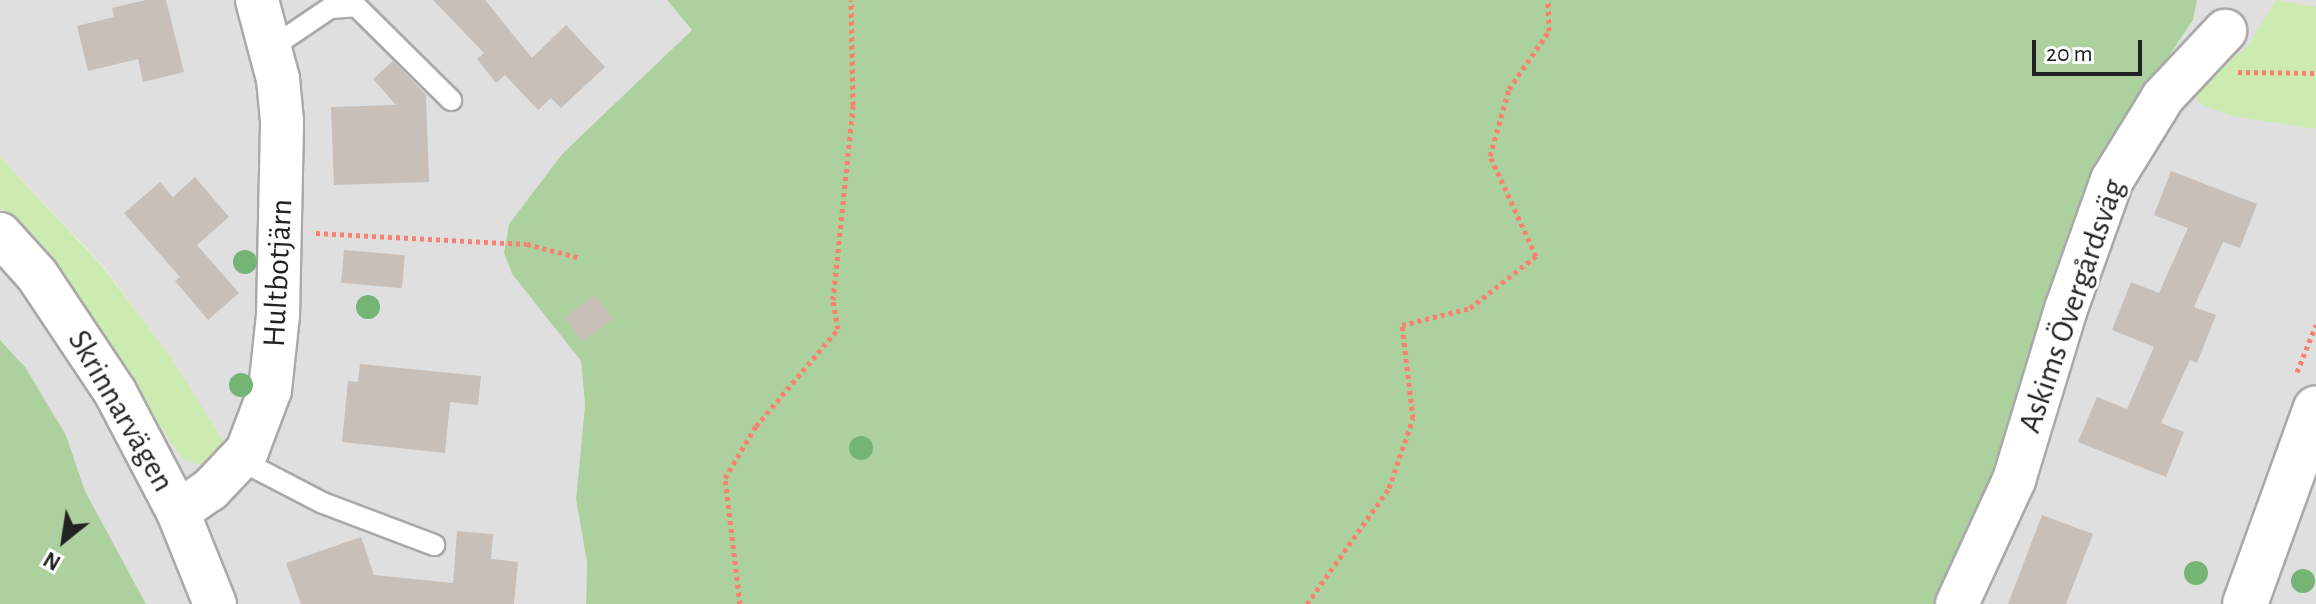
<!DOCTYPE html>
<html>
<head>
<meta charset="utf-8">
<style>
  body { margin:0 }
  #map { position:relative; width:2316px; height:604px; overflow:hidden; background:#f2efe9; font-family:"Alegreya Sans",sans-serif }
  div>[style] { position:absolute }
  .residential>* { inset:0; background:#e0dfdf }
  .grass>* { inset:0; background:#cdebb0 }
  .forest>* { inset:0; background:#add19e }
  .building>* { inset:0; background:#c7bfb8; transform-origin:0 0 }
  .path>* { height:5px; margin-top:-2.5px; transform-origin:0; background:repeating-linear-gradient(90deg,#fa8072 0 4px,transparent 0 8px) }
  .roads { filter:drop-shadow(2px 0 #a9a9a9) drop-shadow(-2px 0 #a9a9a9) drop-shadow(0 2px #a9a9a9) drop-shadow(0 -2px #a9a9a9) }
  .service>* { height:20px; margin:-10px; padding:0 10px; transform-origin:10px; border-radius:10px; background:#fff }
  .minor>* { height:42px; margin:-21px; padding:0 21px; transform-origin:21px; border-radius:21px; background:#fff }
  .tertiary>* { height:44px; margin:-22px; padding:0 22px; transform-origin:22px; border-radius:22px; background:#fff }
  .trees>* { width:24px; height:24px; margin:-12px; border-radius:50%; background:#74b475 }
  span { translate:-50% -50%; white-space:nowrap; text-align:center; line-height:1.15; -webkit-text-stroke:6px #fff; paint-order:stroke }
  .street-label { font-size:32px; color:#222 }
  .north { position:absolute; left:24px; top:500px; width:80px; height:80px; -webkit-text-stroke:6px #fff; paint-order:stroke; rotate:210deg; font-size:22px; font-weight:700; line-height:32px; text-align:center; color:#222 }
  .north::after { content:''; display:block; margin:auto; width:28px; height:36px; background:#222; clip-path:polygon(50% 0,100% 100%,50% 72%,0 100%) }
  .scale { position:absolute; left:2032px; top:40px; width:110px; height:36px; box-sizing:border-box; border:4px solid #222; border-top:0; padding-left:10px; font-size:24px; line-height:28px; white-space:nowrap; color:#222; -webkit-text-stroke:6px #fff; paint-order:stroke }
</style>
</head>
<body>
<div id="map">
  <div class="residential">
    <div style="clip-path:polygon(0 0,667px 0,692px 30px,562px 154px,509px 224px,504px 253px,512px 274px,581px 361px,585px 405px,576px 499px,587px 563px,586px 604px,146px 604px,85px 491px,66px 435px,25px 367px,0 340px,0 208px,173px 362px,104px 267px,0 157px)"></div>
    <div style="clip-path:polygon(2197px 0,2316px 0,2316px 604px,1941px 604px,2141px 98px,2193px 20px)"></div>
  </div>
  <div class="grass">
    <div style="clip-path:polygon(2276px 0,2316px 7px,2316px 129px,2232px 116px,2198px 103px,2195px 86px,2204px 74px,2245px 50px)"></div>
    <div style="clip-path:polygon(0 157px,103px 267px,174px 362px,224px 442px,202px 466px,182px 459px,30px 233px,0 208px)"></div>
  </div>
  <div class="forest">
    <div style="clip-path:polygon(667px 0,2197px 0,2193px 20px,2141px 98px,1996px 478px,1941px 604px,586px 604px,587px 563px,576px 499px,585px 405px,581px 361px,512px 274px,504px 253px,509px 224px,562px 154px,692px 30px)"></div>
    <div style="clip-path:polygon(0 340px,25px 367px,66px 435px,85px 491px,146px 604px,0 604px)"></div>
  </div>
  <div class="building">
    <div style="clip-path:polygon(146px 0,166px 0,184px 72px,143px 82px,138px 59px,88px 71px,77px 26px,114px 17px,112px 8px)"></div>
    <div style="clip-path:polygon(433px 0,485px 0,532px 58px,566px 25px,605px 67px,561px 108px,551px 98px,538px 110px,505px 75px,496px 83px,477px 59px,484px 53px)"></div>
    <div style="clip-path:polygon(393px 61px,426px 95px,429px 182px,334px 185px,331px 107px,396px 105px,373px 79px)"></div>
    <div style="clip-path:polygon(2171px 171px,2257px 204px,2240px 248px,2223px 242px,2194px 307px,2216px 315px,2197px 363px,2190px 360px,2161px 423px,2184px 432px,2166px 477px,2078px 442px,2097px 397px,2127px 409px,2154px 347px,2112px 330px,2131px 282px,2159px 293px,2188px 228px,2154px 215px)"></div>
    <div style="clip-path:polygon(195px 177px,229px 217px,197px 245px,239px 293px,208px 320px,175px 281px,180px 277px,124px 213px,160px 182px,173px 197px)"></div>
    <div style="left:344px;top:250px;width:61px;height:33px;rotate:5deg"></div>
    <div style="left:595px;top:295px;width:30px;height:38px;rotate:53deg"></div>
    <div style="clip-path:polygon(360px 364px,481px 376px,478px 405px,450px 402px,445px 453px,342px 442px,348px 381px,358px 382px)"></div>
    <div style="clip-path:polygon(2042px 515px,2093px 534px,2066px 604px,2008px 604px)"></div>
    <div style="clip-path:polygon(457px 531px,493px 534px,491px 559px,518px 562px,514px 604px,301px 604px,286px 563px,361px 537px,374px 575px,453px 583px)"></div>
  </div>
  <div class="path">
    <div style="left:2238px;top:72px;width:78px;rotate:0.7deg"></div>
    <div style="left:316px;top:233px;width:211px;rotate:3deg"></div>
    <div style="left:527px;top:244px;width:52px;rotate:14.6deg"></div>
    <div style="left:2297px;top:372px;width:51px;rotate:-68deg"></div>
    <div style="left:740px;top:604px;width:127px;rotate:-96.8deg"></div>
    <div style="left:725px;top:478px;width:61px;rotate:-59.2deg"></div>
    <div style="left:756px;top:426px;width:127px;rotate:-49.8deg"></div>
    <div style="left:838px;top:329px;width:29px;rotate:-100deg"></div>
    <div style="left:833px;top:300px;width:196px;rotate:-84.1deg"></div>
    <div style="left:853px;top:105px;width:105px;rotate:-91.1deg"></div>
    <div style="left:1307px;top:604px;width:142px;rotate:-54.7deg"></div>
    <div style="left:1389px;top:488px;width:74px;rotate:-71.1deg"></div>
    <div style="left:1413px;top:418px;width:94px;rotate:-96.7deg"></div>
    <div style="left:1402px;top:325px;width:70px;rotate:-14deg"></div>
    <div style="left:1470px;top:308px;width:84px;rotate:-38.2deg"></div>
    <div style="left:1536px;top:256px;width:110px;rotate:-114.7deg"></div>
    <div style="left:1490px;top:156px;width:70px;rotate:-74.2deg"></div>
    <div style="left:1509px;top:89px;width:70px;rotate:-55.4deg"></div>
    <div style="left:1549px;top:31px;width:31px;rotate:-92deg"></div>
  </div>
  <div class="roads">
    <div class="service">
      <div style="left:271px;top:48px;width:71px;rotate:-34.1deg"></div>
      <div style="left:330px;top:8px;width:26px;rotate:-4deg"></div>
      <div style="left:356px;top:6px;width:134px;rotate:44.7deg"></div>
      <div style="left:240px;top:460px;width:93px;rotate:27.4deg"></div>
      <div style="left:323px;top:503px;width:119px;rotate:20.7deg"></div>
    </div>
    <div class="minor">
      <div style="left:0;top:234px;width:55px;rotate:47.9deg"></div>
      <div style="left:37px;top:275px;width:141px;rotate:56.3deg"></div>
      <div style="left:115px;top:392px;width:136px;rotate:62.3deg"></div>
      <div style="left:178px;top:512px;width:99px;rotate:68.1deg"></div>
      <div style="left:178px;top:512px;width:39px;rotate:-35deg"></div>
      <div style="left:210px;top:490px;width:54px;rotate:-46.5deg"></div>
      <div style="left:247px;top:451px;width:65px;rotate:-69.3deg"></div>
      <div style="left:270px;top:390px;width:75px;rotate:-83.9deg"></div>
      <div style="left:278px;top:315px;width:194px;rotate:-88.8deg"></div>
      <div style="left:282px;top:121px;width:42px;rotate:-95.4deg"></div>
      <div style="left:278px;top:79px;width:82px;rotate:-104.9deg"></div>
      <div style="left:1957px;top:604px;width:136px;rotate:-65.3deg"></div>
      <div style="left:2014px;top:480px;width:179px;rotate:-73.1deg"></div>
      <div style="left:2066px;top:309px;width:137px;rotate:-70.4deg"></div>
      <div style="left:2112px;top:180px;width:97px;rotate:-58.4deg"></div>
      <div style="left:2163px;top:97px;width:91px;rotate:-46.8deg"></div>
    </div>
    <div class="tertiary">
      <div style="left:2245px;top:604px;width:208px;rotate:-70.1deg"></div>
    </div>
  </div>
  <div class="trees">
    <div style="left:245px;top:262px"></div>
    <div style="left:368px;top:307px"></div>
    <div style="left:241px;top:385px"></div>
    <div style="left:861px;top:448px"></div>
    <div style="left:2196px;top:573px"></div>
    <div style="left:2303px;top:581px"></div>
  </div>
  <div class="street-label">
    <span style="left:278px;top:273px;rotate:-87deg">Hultbotjärn</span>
    <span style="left:2072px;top:306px;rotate:-71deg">Askims Övergårdsväg</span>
    <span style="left:121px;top:411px;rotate:60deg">Skrinnarvägen</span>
  </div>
  <div class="north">N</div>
  <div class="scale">20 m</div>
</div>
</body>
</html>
